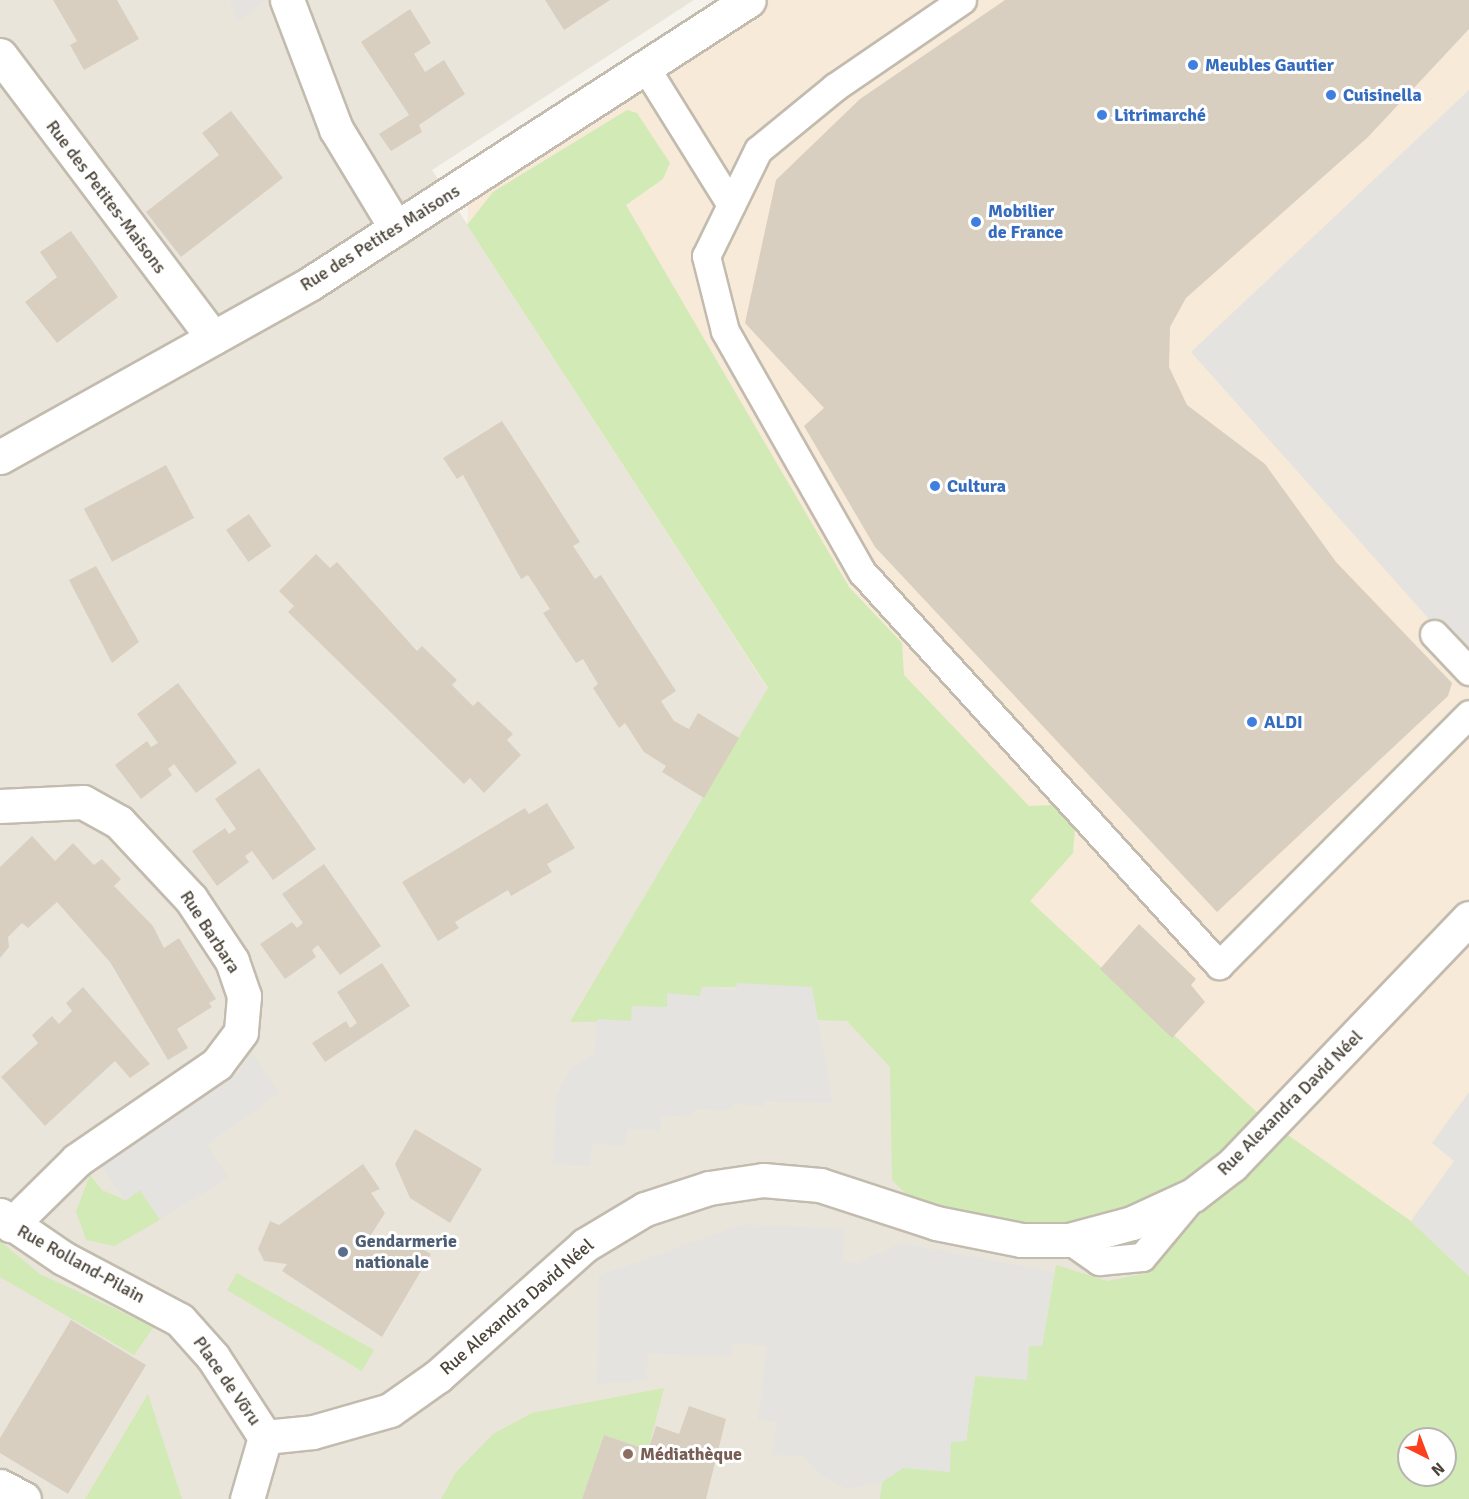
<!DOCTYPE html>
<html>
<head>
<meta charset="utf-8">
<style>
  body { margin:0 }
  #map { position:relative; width:1469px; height:1499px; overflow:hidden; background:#f6f3ec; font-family:Signika,sans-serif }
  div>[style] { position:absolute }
  .residential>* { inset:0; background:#eae5da }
  .commercial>* { inset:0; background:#f7ead8 }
  .green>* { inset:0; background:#d2eab5 }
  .parking>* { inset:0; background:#e5e3e0 }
  .building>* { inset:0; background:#d8cfc1; transform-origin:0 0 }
  .roads { filter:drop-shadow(2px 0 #c2bbae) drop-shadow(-2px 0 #c2bbae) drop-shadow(0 2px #c2bbae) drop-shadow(0 -2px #c2bbae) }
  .lane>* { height:27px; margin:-13.5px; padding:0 13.5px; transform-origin:13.5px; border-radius:13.5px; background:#fff }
  .street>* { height:33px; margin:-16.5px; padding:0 16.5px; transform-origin:16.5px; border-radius:16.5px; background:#fff }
  .dots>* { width:16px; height:16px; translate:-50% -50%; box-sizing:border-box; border:3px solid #fff; border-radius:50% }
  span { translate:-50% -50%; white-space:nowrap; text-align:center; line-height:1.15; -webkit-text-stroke:6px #fff; paint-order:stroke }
  .shop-label { font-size:18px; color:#366cbe; font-weight:700 }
  .left { translate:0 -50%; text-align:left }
  .street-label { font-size:18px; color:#4b4439 }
  .service-label { font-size:18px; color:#4e5e75; font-weight:700 }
  .education-label { font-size:18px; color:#785e54; font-weight:700 }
  .north { position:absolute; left:1397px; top:1427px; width:60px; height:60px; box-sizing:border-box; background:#fff; border:2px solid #b7b4b0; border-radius:50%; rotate:138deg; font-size:16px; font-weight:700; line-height:24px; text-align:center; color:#4b4439 }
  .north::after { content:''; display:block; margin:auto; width:21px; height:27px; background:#fc3f1d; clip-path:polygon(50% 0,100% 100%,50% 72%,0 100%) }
</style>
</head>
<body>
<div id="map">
  <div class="residential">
    <div style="clip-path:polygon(evenodd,0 0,694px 0,432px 170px,768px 689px,1030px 900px,1172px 1038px,1469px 1276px,1469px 1499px,0 1499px,0 0,1409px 1439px,1445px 1439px,1445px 1475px,1409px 1475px,1409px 1439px)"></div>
  </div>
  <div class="commercial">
    <div style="clip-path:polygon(749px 0,1469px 0,1469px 1276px,1411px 1221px,1262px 1117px,1100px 969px,768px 689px,467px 225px,470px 181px)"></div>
  </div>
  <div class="green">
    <div style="clip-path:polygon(627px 110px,637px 113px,670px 163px,663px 179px,626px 205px,849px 587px,902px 643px,904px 675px,1029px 806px,1053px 805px,1075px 828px,1073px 853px,1030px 901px,1262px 1117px,1215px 1164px,1173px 1189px,1116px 1213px,1055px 1224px,983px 1222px,911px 1199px,892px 1180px,890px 1067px,847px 1021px,816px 1020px,811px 987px,702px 987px,700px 996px,631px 1021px,570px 1022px,768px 688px,467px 225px,493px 192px)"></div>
    <div style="clip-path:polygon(evenodd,1282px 1131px,1411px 1221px,1469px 1276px,1469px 1499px,880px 1499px,882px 1482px,903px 1468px,951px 1441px,966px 1441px,975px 1376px,1029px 1346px,1042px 1346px,1056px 1265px,1107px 1281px,1143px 1274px,1282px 1131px,1409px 1439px,1445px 1439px,1445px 1475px,1409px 1475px,1409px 1439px)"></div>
    <div style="clip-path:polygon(90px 1175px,102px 1190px,125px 1200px,140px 1190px,160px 1220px,114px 1246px,86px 1240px,76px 1211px)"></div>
    <div style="clip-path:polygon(0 1241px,40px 1274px,154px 1327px,134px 1355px,0 1277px)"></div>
    <div style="clip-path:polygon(237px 1273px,374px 1350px,362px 1371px,227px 1290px)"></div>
    <div style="clip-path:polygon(664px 1388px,648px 1450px,604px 1435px,582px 1499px,441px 1499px,456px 1472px,493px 1434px,532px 1413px)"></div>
    <div style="clip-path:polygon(148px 1394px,182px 1499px,85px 1499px)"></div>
  </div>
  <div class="parking">
    <div style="clip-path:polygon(230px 0,265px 0,238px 23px)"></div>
    <div style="clip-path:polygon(1469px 90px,1469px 664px,1191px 352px)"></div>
    <div style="clip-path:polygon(737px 983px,812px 987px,833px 1103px,764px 1101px,764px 1106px,732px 1104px,732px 1110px,695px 1109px,693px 1115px,662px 1117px,660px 1131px,628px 1129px,625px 1146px,592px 1144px,590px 1166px,553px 1164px,556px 1095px,570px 1070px,594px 1053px,597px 1019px,631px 1021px,632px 1006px,667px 1007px,667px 993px,700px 996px,702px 987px,736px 990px)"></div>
    <div style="clip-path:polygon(251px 1051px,279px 1093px,207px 1145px,228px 1177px,160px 1220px,140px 1190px,125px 1201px,101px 1166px,240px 1071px)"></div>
    <div style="clip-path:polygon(1469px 1092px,1469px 1276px,1411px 1221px,1454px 1161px,1432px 1143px)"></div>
    <div style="clip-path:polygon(744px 1224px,844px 1229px,843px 1261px,856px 1263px,902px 1243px,1054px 1272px,1042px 1346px,1029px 1346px,1027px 1380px,975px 1376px,966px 1441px,951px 1442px,950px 1472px,903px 1468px,882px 1482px,847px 1489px,820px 1475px,803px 1456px,772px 1455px,777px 1422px,758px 1419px,767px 1346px,732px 1343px,731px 1357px,648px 1354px,647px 1380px,597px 1384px,599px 1275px)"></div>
  </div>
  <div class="building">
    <div style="clip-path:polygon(53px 0,117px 0,139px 39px,84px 70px,70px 45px,77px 41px)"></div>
    <div style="clip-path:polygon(545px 0,610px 0,564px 30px)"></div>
    <div style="clip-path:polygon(1005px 0,1469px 0,1469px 29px,1368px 137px,1186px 298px,1170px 327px,1169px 367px,1187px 405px,1265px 464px,1336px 562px,1452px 683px,1448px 696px,1217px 912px,875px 547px,804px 426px,824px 408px,745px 323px,776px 180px,860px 99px)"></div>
    <div style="clip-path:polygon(410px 9px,431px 43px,414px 54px,425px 72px,444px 60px,465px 94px,419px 125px,422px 132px,391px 151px,379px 134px,409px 115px,361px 42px)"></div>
    <div style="clip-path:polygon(231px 111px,283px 178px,181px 257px,146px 212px,219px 155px,202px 133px)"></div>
    <div style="clip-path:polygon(71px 231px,118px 297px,57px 343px,25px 302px,57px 277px,40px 252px)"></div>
    <div style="clip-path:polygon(502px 421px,580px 542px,573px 546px,595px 579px,601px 575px,676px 691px,661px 701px,674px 721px,689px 729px,698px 713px,739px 738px,704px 798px,662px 772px,666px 766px,644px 752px,625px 723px,619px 728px,593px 688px,598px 684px,583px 659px,576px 663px,543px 613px,550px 609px,528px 575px,521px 579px,463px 475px,457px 479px,443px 458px)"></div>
    <div style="left:166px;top:465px;width:60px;height:93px;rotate:62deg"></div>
    <div style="left:249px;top:514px;width:39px;height:28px;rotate:55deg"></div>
    <div style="clip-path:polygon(316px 554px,330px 568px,337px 562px,417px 651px,422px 646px,457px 680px,452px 685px,473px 706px,478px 701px,513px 734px,507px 740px,521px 755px,484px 793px,470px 778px,464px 784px,288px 612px,294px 606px,279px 591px)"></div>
    <div style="clip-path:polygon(96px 566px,139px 642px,112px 663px,69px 580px)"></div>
    <div style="clip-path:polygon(178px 683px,237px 763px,196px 793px,174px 764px,168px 769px,172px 775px,141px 799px,115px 765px,147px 741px,151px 747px,158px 743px,137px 714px)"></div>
    <div style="clip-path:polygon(259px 768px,316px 849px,273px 880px,252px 851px,245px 856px,249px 862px,217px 886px,192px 851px,225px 828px,229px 834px,236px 829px,215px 799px)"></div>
    <div style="clip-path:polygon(547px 803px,575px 848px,547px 864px,552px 872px,511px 896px,508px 890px,455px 922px,459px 928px,438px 941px,402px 882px,525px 808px,529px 814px)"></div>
    <div style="clip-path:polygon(32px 836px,55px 861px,73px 843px,94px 865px,102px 859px,121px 879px,114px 886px,153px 926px,164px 948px,179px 938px,216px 999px,209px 1003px,212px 1007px,177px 1029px,188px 1048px,168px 1060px,110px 962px,57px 902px,28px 928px,22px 923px,8px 937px,9px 947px,0 958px,0 867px)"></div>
    <div style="clip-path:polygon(324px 864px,381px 946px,340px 975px,318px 945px,312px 950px,316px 957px,285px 979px,260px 944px,292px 922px,297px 928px,303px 923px,282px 894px)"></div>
    <div style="clip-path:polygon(1139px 924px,1196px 979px,1191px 985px,1205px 1002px,1172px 1038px,1100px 969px)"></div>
    <div style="clip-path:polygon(382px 963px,410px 1006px,325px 1062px,312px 1043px,346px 1021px,350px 1028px,357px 1023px,337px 992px)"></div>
    <div style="clip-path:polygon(83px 987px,150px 1064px,130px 1078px,115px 1061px,45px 1126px,1px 1077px,38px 1043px,32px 1035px,52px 1016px,59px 1024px,72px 1011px,66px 1003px)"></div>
    <div style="clip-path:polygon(415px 1129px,482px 1169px,450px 1223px,410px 1198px,395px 1164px)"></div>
    <div style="clip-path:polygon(363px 1164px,380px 1189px,371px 1193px,385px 1213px,369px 1238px,389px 1250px,398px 1235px,431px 1254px,382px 1337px,282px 1271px,287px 1264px,264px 1261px,258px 1249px,270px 1221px,279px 1225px)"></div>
    <div style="clip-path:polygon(71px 1320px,146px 1365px,68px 1494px,0 1453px,0 1438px)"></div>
    <div style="clip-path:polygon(689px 1406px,726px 1419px,706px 1499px,582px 1499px,604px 1435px,648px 1450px,656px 1426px,679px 1434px)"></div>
  </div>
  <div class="roads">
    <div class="lane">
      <div style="left:962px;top:0;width:154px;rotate:145.6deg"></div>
      <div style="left:835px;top:87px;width:99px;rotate:140.7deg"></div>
      <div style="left:758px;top:150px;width:118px;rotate:116.1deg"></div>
      <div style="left:706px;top:256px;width:77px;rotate:75.8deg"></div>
      <div style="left:725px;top:331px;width:277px;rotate:60.4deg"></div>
      <div style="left:862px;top:572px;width:531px;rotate:47.75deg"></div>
      <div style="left:1219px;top:965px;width:354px;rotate:-45.1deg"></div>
      <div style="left:647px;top:70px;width:159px;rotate:58.1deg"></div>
      <div style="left:1434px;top:634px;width:51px;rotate:46.6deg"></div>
      <div style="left:1069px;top:1240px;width:37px;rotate:35deg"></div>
      <div style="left:1099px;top:1261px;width:43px;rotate:-5.3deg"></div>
      <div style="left:1142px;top:1257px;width:80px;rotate:-50.1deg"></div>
    </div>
    <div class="street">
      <div style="left:287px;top:0;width:138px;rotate:69.2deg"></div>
      <div style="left:336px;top:129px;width:116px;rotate:58.8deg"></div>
      <div style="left:0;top:55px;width:354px;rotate:53deg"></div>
      <div style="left:0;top:457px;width:356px;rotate:-29.2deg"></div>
      <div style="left:311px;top:283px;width:521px;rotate:-32.87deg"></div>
      <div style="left:0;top:806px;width:83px;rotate:-2.8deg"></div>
      <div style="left:83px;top:802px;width:41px;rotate:29.1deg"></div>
      <div style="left:119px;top:822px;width:105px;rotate:46.9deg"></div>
      <div style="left:191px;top:899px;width:74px;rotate:56.5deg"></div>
      <div style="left:232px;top:961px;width:37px;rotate:71deg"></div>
      <div style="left:244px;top:996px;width:36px;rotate:95deg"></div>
      <div style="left:241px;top:1032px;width:40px;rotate:127deg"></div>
      <div style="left:217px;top:1064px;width:170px;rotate:145.6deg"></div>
      <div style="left:77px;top:1160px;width:93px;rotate:135.4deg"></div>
      <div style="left:0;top:1215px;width:76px;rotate:34.3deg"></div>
      <div style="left:63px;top:1258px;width:132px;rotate:27.9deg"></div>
      <div style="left:180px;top:1320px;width:50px;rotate:48.3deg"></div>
      <div style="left:213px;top:1357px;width:95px;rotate:57deg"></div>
      <div style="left:265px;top:1437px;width:48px;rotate:-5.9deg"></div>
      <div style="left:313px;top:1432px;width:80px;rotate:-15.9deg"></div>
      <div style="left:390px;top:1410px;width:59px;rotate:-35.3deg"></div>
      <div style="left:438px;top:1376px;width:197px;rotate:-41.7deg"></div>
      <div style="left:585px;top:1245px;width:70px;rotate:-31deg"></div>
      <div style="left:645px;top:1209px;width:67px;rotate:-18.2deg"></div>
      <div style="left:709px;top:1188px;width:55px;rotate:-8.4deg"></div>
      <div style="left:763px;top:1180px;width:57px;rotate:5deg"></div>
      <div style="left:820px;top:1185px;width:122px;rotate:18.1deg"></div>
      <div style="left:936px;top:1223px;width:87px;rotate:11.3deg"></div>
      <div style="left:1021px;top:1240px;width:48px"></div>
      <div style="left:1069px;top:1240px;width:65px;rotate:-15.1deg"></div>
      <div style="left:1132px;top:1223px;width:67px;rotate:-24.7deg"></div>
      <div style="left:1193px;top:1195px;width:49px;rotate:-37.6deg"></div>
      <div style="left:1232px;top:1165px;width:342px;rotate:-46.2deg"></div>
      <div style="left:0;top:1486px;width:27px;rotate:28deg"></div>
      <div style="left:247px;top:1499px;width:65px;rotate:-73.8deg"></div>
    </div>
  </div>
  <div class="dots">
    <div style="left:1193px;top:65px;background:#3f7fe0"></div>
    <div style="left:1331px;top:95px;background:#3f7fe0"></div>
    <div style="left:1102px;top:115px;background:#3f7fe0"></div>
    <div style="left:976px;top:222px;background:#3f7fe0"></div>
    <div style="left:935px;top:486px;background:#3f7fe0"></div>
    <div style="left:1252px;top:722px;background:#3f7fe0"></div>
    <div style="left:343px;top:1252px;background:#5c6f8a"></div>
    <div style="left:628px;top:1454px;background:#8d6e63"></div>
  </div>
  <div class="shop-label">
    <span class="left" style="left:1205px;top:65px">Meubles Gautier</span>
    <span class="left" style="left:1343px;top:95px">Cuisinella</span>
    <span class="left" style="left:1114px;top:115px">Litrimarché</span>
    <span class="left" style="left:988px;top:222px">Mobilier<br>de France</span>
    <span class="left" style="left:947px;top:486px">Cultura</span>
    <span class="left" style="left:1264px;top:722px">ALDI</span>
  </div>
  <div class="street-label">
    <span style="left:106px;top:197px;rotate:53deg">Rue des Petites-Maisons</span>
    <span style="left:380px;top:238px;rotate:-32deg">Rue des Petites Maisons</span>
    <span style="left:210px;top:932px;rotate:57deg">Rue Barbara</span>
    <span style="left:1290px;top:1103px;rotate:-45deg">Rue Alexandra David Néel</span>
    <span style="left:81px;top:1264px;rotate:29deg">Rue Rolland-Pilain</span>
    <span style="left:517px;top:1307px;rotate:-41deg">Rue Alexandra David Néel</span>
    <span style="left:227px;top:1381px;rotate:55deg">Place de Võru</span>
  </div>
  <div class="service-label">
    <span class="left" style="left:355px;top:1252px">Gendarmerie<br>nationale</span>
  </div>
  <div class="education-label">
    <span class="left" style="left:640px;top:1454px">Médiathèque</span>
  </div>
  <div class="north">N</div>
</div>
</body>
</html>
